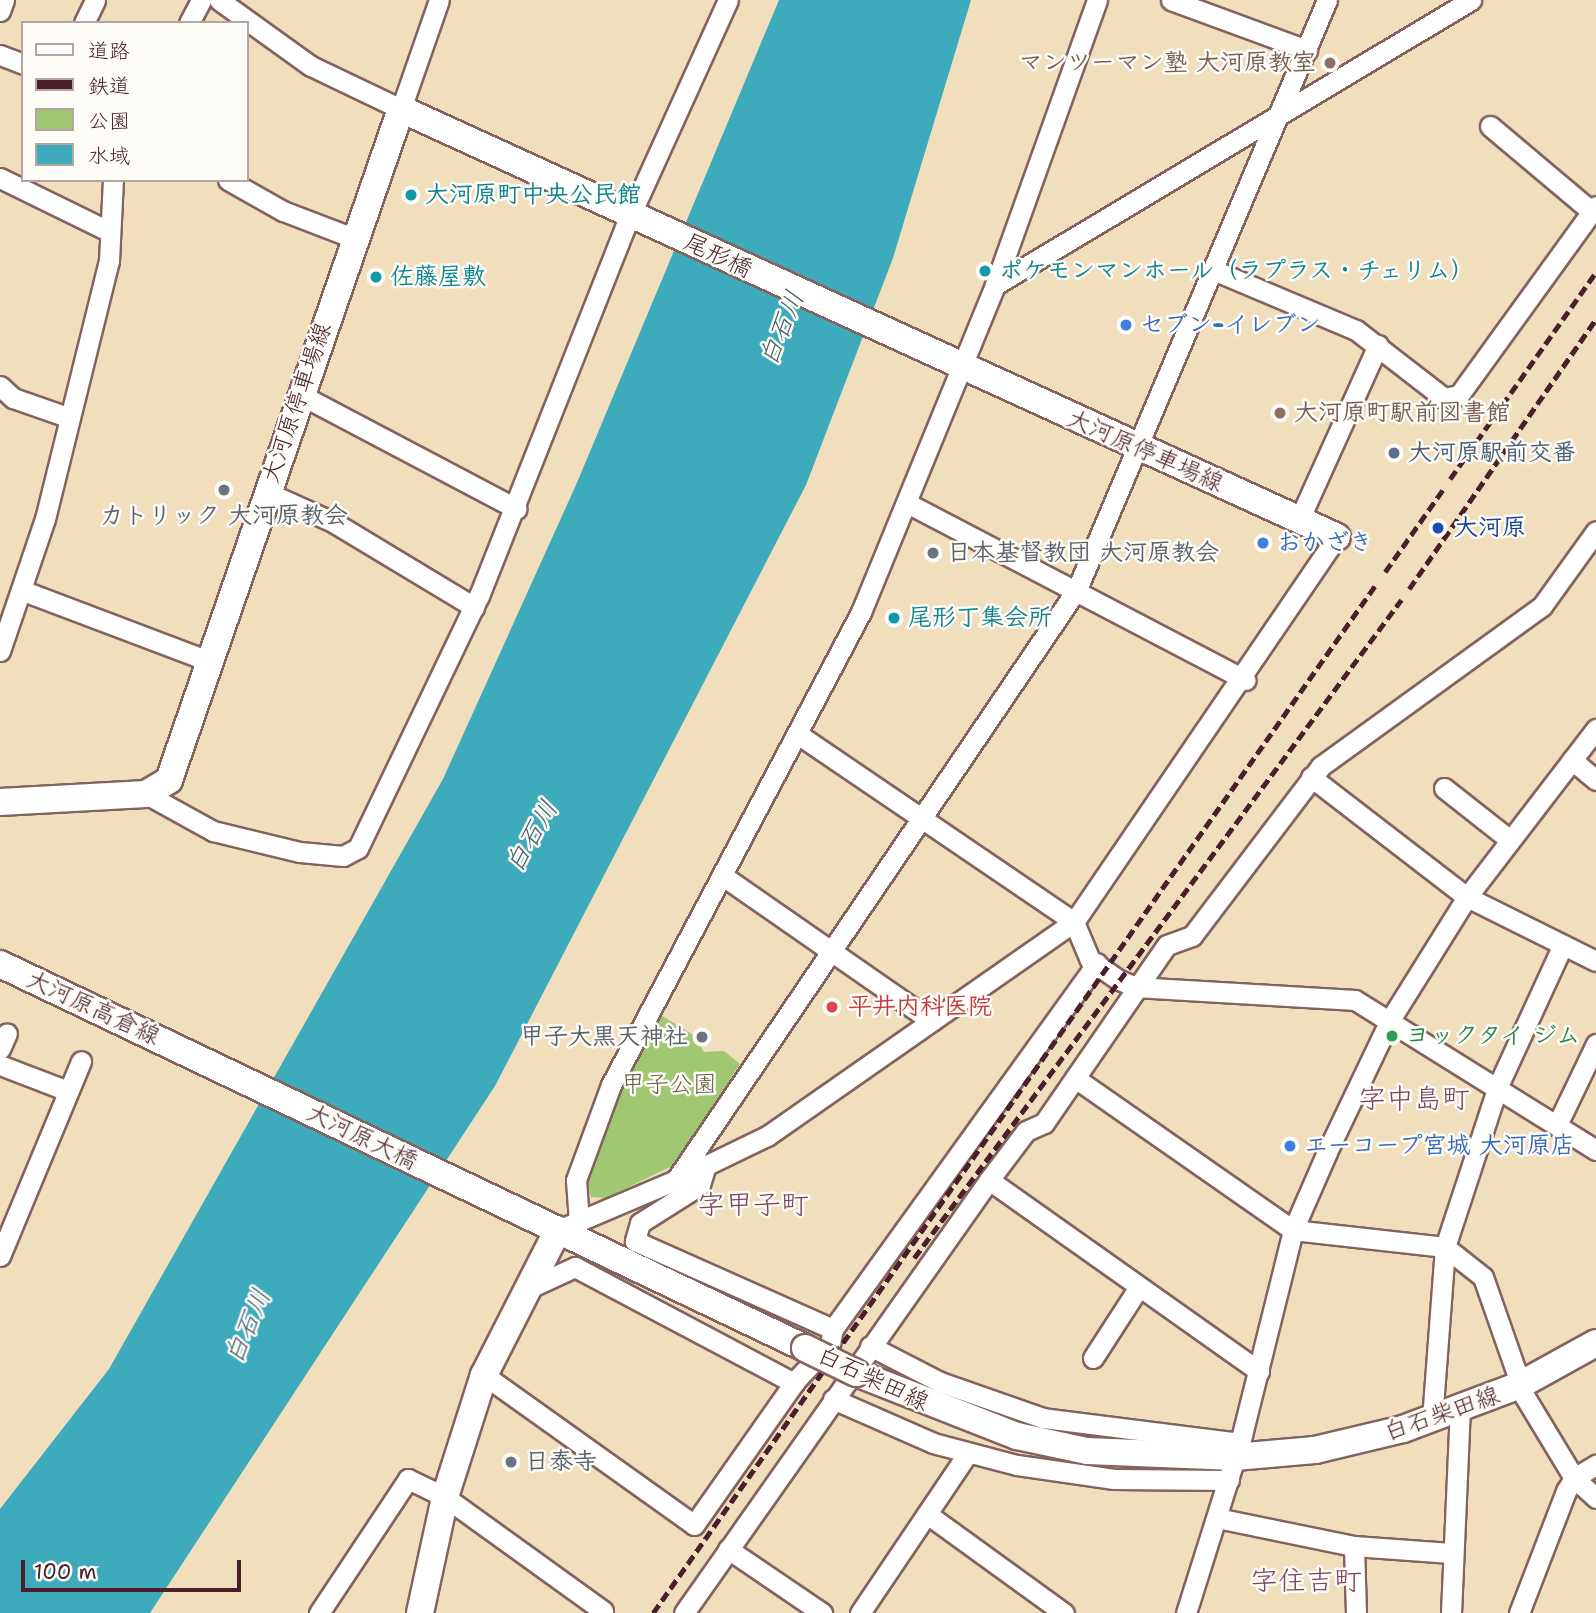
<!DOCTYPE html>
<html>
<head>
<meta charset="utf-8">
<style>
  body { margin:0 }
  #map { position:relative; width:1596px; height:1613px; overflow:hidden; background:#f0debd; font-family:"Shantell Sans","Klee One",sans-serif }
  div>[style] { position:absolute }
  .green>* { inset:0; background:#a0c771 }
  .water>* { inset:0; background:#3dabbc }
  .roads { filter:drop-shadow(2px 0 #84625e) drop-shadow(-2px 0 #84625e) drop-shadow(0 2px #84625e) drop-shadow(0 -2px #84625e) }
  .minor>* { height:19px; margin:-9.5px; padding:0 9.5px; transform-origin:9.5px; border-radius:9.5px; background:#fff }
  .major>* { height:26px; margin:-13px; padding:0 13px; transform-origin:13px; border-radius:13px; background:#fff }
  .rail>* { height:4.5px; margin-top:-2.25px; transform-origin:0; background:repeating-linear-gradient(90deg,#4a1f2b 0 10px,transparent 0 15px) }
  .bridges { filter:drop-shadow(2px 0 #84625e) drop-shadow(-2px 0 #84625e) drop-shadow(0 2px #84625e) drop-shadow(0 -2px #84625e) }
  .major-bridge>* { height:26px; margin:-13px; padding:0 13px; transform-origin:13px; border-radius:13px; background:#fff }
  .dots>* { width:19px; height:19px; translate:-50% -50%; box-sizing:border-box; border:4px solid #fdfcf7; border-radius:50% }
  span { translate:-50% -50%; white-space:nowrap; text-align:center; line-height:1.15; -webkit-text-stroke:5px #fdfcf7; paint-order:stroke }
  .education-label { font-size:24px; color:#785e54; font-weight:700 }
  .right { translate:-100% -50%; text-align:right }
  .left { translate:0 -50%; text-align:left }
  .culture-label { font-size:24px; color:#0d838f; font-weight:700 }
  .street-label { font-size:24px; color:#4a1f2b }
  .shop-label { font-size:24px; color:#366cbe; font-weight:700 }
  .service-label { font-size:24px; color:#4e5e75; font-weight:700 }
  .worship-label { font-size:24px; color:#5b616d; font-weight:700 }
  .transit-label { font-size:24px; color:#164399; font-weight:700 }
  .health-label { font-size:24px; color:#be3a42; font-weight:700 }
  .leisure-label { font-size:24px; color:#27864d; font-weight:700 }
  .park-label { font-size:24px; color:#685a44 }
  .water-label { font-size:26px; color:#445e6c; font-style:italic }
  .quarter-label { font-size:28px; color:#7a465f }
  .legend { position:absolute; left:21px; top:21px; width:228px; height:161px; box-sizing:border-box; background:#fdfcf7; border:2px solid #b5a4a5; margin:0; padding:9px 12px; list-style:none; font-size:21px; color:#4a1f2b }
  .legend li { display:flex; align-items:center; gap:14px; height:35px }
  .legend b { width:35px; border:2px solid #b5a4a5 }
  .scale { position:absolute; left:21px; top:1560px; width:220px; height:32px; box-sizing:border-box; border:4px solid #4a1f2b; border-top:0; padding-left:9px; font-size:21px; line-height:24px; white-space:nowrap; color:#4a1f2b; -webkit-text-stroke:5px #fdfcf7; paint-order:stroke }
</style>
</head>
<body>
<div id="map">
  <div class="green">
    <div style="clip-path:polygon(656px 1012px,695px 1036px,704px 1052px,724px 1051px,740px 1064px,674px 1165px,606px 1198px,591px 1197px,583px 1180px,595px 1136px)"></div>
  </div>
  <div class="water">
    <div style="clip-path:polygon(779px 0,971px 0,893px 258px,806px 485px,495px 1086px,150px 1613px,0 1613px,0 1509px,109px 1369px,443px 779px,576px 485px)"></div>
  </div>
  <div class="roads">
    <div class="minor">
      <div style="left:219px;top:0;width:113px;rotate:35.7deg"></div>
      <div style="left:311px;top:66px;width:100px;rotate:25.5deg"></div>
      <div style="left:401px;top:109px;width:115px;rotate:-70.8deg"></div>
      <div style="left:1171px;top:0;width:145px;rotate:20.2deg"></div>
      <div style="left:0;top:11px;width:12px;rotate:-70deg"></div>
      <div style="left:84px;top:23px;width:25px;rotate:-64deg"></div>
      <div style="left:189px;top:23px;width:26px;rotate:-62deg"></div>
      <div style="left:0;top:55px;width:25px;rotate:21deg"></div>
      <div style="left:1490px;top:126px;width:133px;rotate:40.1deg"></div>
      <div style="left:0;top:178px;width:120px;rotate:26.1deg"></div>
      <div style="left:228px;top:180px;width:63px;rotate:29.4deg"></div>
      <div style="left:283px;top:211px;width:78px;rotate:21deg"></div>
      <div style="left:1213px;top:270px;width:155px;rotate:22.8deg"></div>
      <div style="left:1356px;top:330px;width:111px;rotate:37.7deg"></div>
      <div style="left:1444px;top:398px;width:15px;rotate:-11deg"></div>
      <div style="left:1459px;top:395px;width:233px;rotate:-54.1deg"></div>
      <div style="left:995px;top:285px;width:555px;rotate:-30.91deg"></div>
      <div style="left:0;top:386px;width:18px;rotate:43deg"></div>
      <div style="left:13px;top:398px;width:60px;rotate:19.3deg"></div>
      <div style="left:299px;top:394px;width:246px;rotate:27.8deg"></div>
      <div style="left:266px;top:492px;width:73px;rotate:24.1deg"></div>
      <div style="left:333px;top:522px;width:165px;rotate:31.1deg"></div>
      <div style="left:907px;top:503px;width:382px;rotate:27.6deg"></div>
      <div style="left:1299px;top:520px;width:192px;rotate:-65.7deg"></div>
      <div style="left:21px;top:590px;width:201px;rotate:20.7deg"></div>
      <div style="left:0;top:651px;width:139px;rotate:-71.2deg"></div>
      <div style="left:45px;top:519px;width:266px;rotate:-76.1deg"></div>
      <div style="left:109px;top:261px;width:81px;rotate:-87.2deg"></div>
      <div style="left:799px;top:735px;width:333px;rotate:34.2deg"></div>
      <div style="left:1074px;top:922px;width:41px;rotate:67.2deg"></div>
      <div style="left:1090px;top:960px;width:35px;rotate:35deg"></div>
      <div style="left:1119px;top:980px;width:18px;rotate:22deg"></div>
      <div style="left:1136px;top:987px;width:219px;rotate:3.4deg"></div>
      <div style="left:1355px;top:1000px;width:284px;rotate:31.9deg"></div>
      <div style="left:1572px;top:760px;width:31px;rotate:40deg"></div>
      <div style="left:1311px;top:777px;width:197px;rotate:37.6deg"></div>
      <div style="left:1467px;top:897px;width:144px;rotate:26.4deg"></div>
      <div style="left:1444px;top:788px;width:84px;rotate:38.2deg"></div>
      <div style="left:146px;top:794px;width:77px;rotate:28.9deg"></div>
      <div style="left:213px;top:831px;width:89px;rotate:13.6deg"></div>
      <div style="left:300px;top:852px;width:43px;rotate:5.3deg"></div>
      <div style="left:343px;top:856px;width:17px;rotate:-28deg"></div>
      <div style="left:358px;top:848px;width:280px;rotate:-64.4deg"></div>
      <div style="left:479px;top:596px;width:397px;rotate:-68.4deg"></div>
      <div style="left:625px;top:227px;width:249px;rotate:-65.6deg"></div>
      <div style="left:723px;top:876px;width:254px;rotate:34.8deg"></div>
      <div style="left:0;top:1049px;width:17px;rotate:-66deg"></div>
      <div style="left:0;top:1065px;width:73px;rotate:20.9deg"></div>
      <div style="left:1075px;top:1078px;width:266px;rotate:34.9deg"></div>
      <div style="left:1293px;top:1230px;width:153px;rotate:6.4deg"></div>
      <div style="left:1445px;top:1247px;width:48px;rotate:38.3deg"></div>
      <div style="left:1483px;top:1277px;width:127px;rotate:70.7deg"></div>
      <div style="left:1525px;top:1397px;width:95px;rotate:58.8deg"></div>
      <div style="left:1574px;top:1478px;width:30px;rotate:42deg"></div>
      <div style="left:1557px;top:1125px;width:90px;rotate:-64.3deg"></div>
      <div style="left:706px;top:1165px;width:21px;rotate:107deg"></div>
      <div style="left:700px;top:1185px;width:71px;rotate:147.7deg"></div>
      <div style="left:640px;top:1223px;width:19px;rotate:106deg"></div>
      <div style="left:635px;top:1241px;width:217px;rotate:24deg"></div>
      <div style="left:680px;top:1178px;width:97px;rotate:-25.8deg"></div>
      <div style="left:767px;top:1136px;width:374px;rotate:-34.9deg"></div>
      <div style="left:1074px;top:922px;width:466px;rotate:-55.7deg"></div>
      <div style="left:989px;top:1180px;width:331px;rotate:35.3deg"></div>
      <div style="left:579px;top:1222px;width:42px;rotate:-94.1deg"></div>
      <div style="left:576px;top:1180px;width:101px;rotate:-69.8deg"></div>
      <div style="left:611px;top:1085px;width:535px;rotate:-62.14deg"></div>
      <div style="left:861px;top:612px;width:353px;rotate:-67.7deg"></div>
      <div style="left:995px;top:285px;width:303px;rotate:-70.3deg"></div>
      <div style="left:558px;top:1230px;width:128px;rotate:-23deg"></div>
      <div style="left:676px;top:1180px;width:714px;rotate:-55.84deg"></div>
      <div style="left:1077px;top:589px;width:640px;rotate:-67deg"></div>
      <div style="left:0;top:1256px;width:211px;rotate:-67.4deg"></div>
      <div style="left:527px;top:1289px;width:53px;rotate:-24.6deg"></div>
      <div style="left:575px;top:1267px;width:248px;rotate:27.9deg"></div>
      <div style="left:870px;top:1346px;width:79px;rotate:27.2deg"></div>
      <div style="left:940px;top:1382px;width:109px;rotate:19.3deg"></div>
      <div style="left:1043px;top:1418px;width:199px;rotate:7.2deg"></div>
      <div style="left:1093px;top:1358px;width:85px;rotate:-57.1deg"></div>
      <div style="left:484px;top:1375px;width:258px;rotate:35.5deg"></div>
      <div style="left:694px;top:1525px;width:177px;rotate:-54.9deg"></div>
      <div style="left:796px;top:1380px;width:50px;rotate:-46.6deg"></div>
      <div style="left:830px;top:1344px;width:15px;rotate:-79deg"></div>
      <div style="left:833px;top:1329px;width:451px;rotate:-54.2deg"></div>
      <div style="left:833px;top:1399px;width:109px;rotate:23.7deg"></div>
      <div style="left:933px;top:1443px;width:87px;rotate:14.7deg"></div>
      <div style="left:1017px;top:1465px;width:98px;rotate:8.2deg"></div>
      <div style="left:1114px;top:1479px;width:115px;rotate:0.5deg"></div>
      <div style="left:1432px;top:1420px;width:173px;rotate:-85.7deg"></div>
      <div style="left:1445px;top:1247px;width:169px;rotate:-71.8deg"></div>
      <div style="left:1498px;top:1086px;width:155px;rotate:-65.3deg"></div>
      <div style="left:927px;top:1514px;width:169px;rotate:35.9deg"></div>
      <div style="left:1217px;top:1518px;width:140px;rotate:11.6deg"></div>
      <div style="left:1354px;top:1546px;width:97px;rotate:4.1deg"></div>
      <div style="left:1354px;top:1546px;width:67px;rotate:88.3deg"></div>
      <div style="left:728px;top:1549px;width:114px;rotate:34.2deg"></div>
      <div style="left:319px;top:1613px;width:161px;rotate:-56.4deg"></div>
      <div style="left:408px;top:1479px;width:41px;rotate:25.9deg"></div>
      <div style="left:445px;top:1497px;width:195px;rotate:35.8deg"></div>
      <div style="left:684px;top:1613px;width:530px;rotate:-54.84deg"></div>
      <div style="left:989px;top:1180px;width:61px;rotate:-52.9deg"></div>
      <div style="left:1026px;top:1131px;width:20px;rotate:-24deg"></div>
      <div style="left:1044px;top:1123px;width:216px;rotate:-55.4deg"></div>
      <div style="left:1167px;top:945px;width:27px;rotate:-20deg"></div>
      <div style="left:1192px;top:936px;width:213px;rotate:-52.8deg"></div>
      <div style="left:1321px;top:766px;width:273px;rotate:-35.9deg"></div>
      <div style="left:1542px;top:606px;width:92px;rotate:-54.2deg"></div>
      <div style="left:860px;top:1613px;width:193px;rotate:-56deg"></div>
      <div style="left:1186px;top:1613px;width:187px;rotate:-72.5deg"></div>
      <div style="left:1242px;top:1435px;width:211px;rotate:-76deg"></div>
      <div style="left:1293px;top:1230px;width:85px;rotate:-66.4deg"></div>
      <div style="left:1327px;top:1152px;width:146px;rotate:-64.5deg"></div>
      <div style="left:1390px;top:1020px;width:145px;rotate:-58deg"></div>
      <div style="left:1467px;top:897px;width:212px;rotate:-52.5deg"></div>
      <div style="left:1451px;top:1613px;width:203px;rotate:-87.5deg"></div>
      <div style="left:1519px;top:1613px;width:131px;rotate:-68.9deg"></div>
      <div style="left:1566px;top:1491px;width:15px;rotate:-58deg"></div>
      <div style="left:1574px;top:1478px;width:26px;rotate:-31deg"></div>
    </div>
    <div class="major">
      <div style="left:0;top:802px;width:146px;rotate:-3.1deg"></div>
      <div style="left:146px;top:794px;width:27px;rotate:-31deg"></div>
      <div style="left:169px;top:780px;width:710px;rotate:-70.93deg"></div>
      <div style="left:401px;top:109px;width:1029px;rotate:24.57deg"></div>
      <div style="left:0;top:964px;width:892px;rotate:25.5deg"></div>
      <div style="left:856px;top:1373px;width:173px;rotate:21.4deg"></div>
      <div style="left:1017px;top:1436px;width:72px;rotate:12.1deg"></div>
      <div style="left:1087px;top:1451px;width:148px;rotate:2.3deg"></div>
      <div style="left:1235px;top:1457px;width:80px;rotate:-5deg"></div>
      <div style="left:1315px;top:1450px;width:90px;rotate:-13.4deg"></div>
      <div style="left:1403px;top:1429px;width:125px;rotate:-20.6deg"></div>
      <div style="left:1520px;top:1385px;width:87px;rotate:-28.9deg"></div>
      <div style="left:420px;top:1613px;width:119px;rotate:-77.8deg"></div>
      <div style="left:445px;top:1497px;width:128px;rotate:-72.3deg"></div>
      <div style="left:484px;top:1375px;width:163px;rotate:-63deg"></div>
    </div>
  </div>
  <div class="rail">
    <div style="left:1450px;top:479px;width:253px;rotate:-54.8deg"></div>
    <div style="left:1385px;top:572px;width:103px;rotate:-54.9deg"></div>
    <div style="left:1409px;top:589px;width:328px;rotate:-55.3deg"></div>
    <div style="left:914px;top:1258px;width:819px;rotate:-53.49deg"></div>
    <div style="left:653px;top:1613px;width:1259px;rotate:-54.9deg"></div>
  </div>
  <div class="bridges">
    <div class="major-bridge">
      <div style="left:805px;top:1348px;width:57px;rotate:26.1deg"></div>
    </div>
  </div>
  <div class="dots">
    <div style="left:1330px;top:63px;background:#8d6e63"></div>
    <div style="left:411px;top:195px;background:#0f9aa8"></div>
    <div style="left:985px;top:271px;background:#0f9aa8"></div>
    <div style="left:376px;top:277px;background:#0f9aa8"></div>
    <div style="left:1126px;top:325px;background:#3f7fe0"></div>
    <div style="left:1280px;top:413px;background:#8d6e63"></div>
    <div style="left:1394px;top:453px;background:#5c6f8a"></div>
    <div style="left:224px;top:490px;background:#6b7280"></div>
    <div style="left:1438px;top:528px;background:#1a4fb4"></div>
    <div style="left:1263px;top:543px;background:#3f7fe0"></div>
    <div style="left:933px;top:553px;background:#6b7280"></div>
    <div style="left:894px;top:618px;background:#0f9aa8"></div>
    <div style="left:832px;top:1007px;background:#e0444e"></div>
    <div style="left:1392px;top:1036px;background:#2e9e5b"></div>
    <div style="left:702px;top:1037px;background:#6b7280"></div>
    <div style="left:1290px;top:1146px;background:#3f7fe0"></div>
    <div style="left:511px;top:1462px;background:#6b7280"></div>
  </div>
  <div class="education-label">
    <span class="right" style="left:1316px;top:63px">マンツーマン塾 大河原教室</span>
    <span class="left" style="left:1294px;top:413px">大河原町駅前図書館</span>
  </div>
  <div class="culture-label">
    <span class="left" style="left:425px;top:195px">大河原町中央公民館</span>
    <span class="left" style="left:999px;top:271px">ポケモンマンホール（ラプラス・チェリム）</span>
    <span class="left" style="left:390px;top:277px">佐藤屋敷</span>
    <span class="left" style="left:908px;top:618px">尾形丁集会所</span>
  </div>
  <div class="street-label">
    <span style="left:718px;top:256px;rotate:25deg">尾形橋</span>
    <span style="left:297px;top:403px;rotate:-71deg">大河原停車場線</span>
    <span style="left:1145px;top:451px;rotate:24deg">大河原停車場線</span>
    <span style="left:93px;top:1008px;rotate:25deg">大河原高倉線</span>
    <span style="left:362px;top:1137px;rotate:26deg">大河原大橋</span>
    <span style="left:873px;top:1379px;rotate:25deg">白石柴田線</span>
    <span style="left:1442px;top:1414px;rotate:-19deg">白石柴田線</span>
  </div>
  <div class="shop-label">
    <span class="left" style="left:1140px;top:325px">セブン-イレブン</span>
    <span class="left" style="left:1277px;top:543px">おかざき</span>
    <span class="left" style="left:1304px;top:1146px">エーコープ宮城 大河原店</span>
  </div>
  <div class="service-label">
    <span class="left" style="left:1408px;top:453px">大河原駅前交番</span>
  </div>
  <div class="worship-label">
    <span style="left:224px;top:516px">カトリック 大河原教会</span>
    <span class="left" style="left:947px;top:553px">日本基督教団 大河原教会</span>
    <span class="right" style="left:688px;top:1037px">甲子大黒天神社</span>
    <span class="left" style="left:525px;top:1462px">日泰寺</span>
  </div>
  <div class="transit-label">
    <span class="left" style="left:1454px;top:528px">大河原</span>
  </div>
  <div class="health-label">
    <span class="left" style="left:848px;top:1007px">平井内科医院</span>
  </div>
  <div class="leisure-label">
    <span class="left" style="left:1406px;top:1036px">ヨックタイ ジム</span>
  </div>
  <div class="park-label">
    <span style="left:669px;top:1085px">甲子公園</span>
  </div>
  <div class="water-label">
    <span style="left:781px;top:328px;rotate:-68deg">白石川</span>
    <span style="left:531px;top:836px;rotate:-60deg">白石川</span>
    <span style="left:247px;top:1326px;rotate:-67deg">白石川</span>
  </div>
  <div class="quarter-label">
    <span style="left:1414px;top:1098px">字中島町</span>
    <span style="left:753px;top:1204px">字甲子町</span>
    <span style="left:1306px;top:1580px">字住吉町</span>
  </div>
  <ul class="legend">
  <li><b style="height:9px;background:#fff"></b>道路</li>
  <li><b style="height:9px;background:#4a1f2b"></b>鉄道</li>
  <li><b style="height:19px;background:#a0c771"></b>公園</li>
  <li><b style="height:19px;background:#3dabbc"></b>水域</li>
  </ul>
  <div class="scale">100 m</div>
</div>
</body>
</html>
